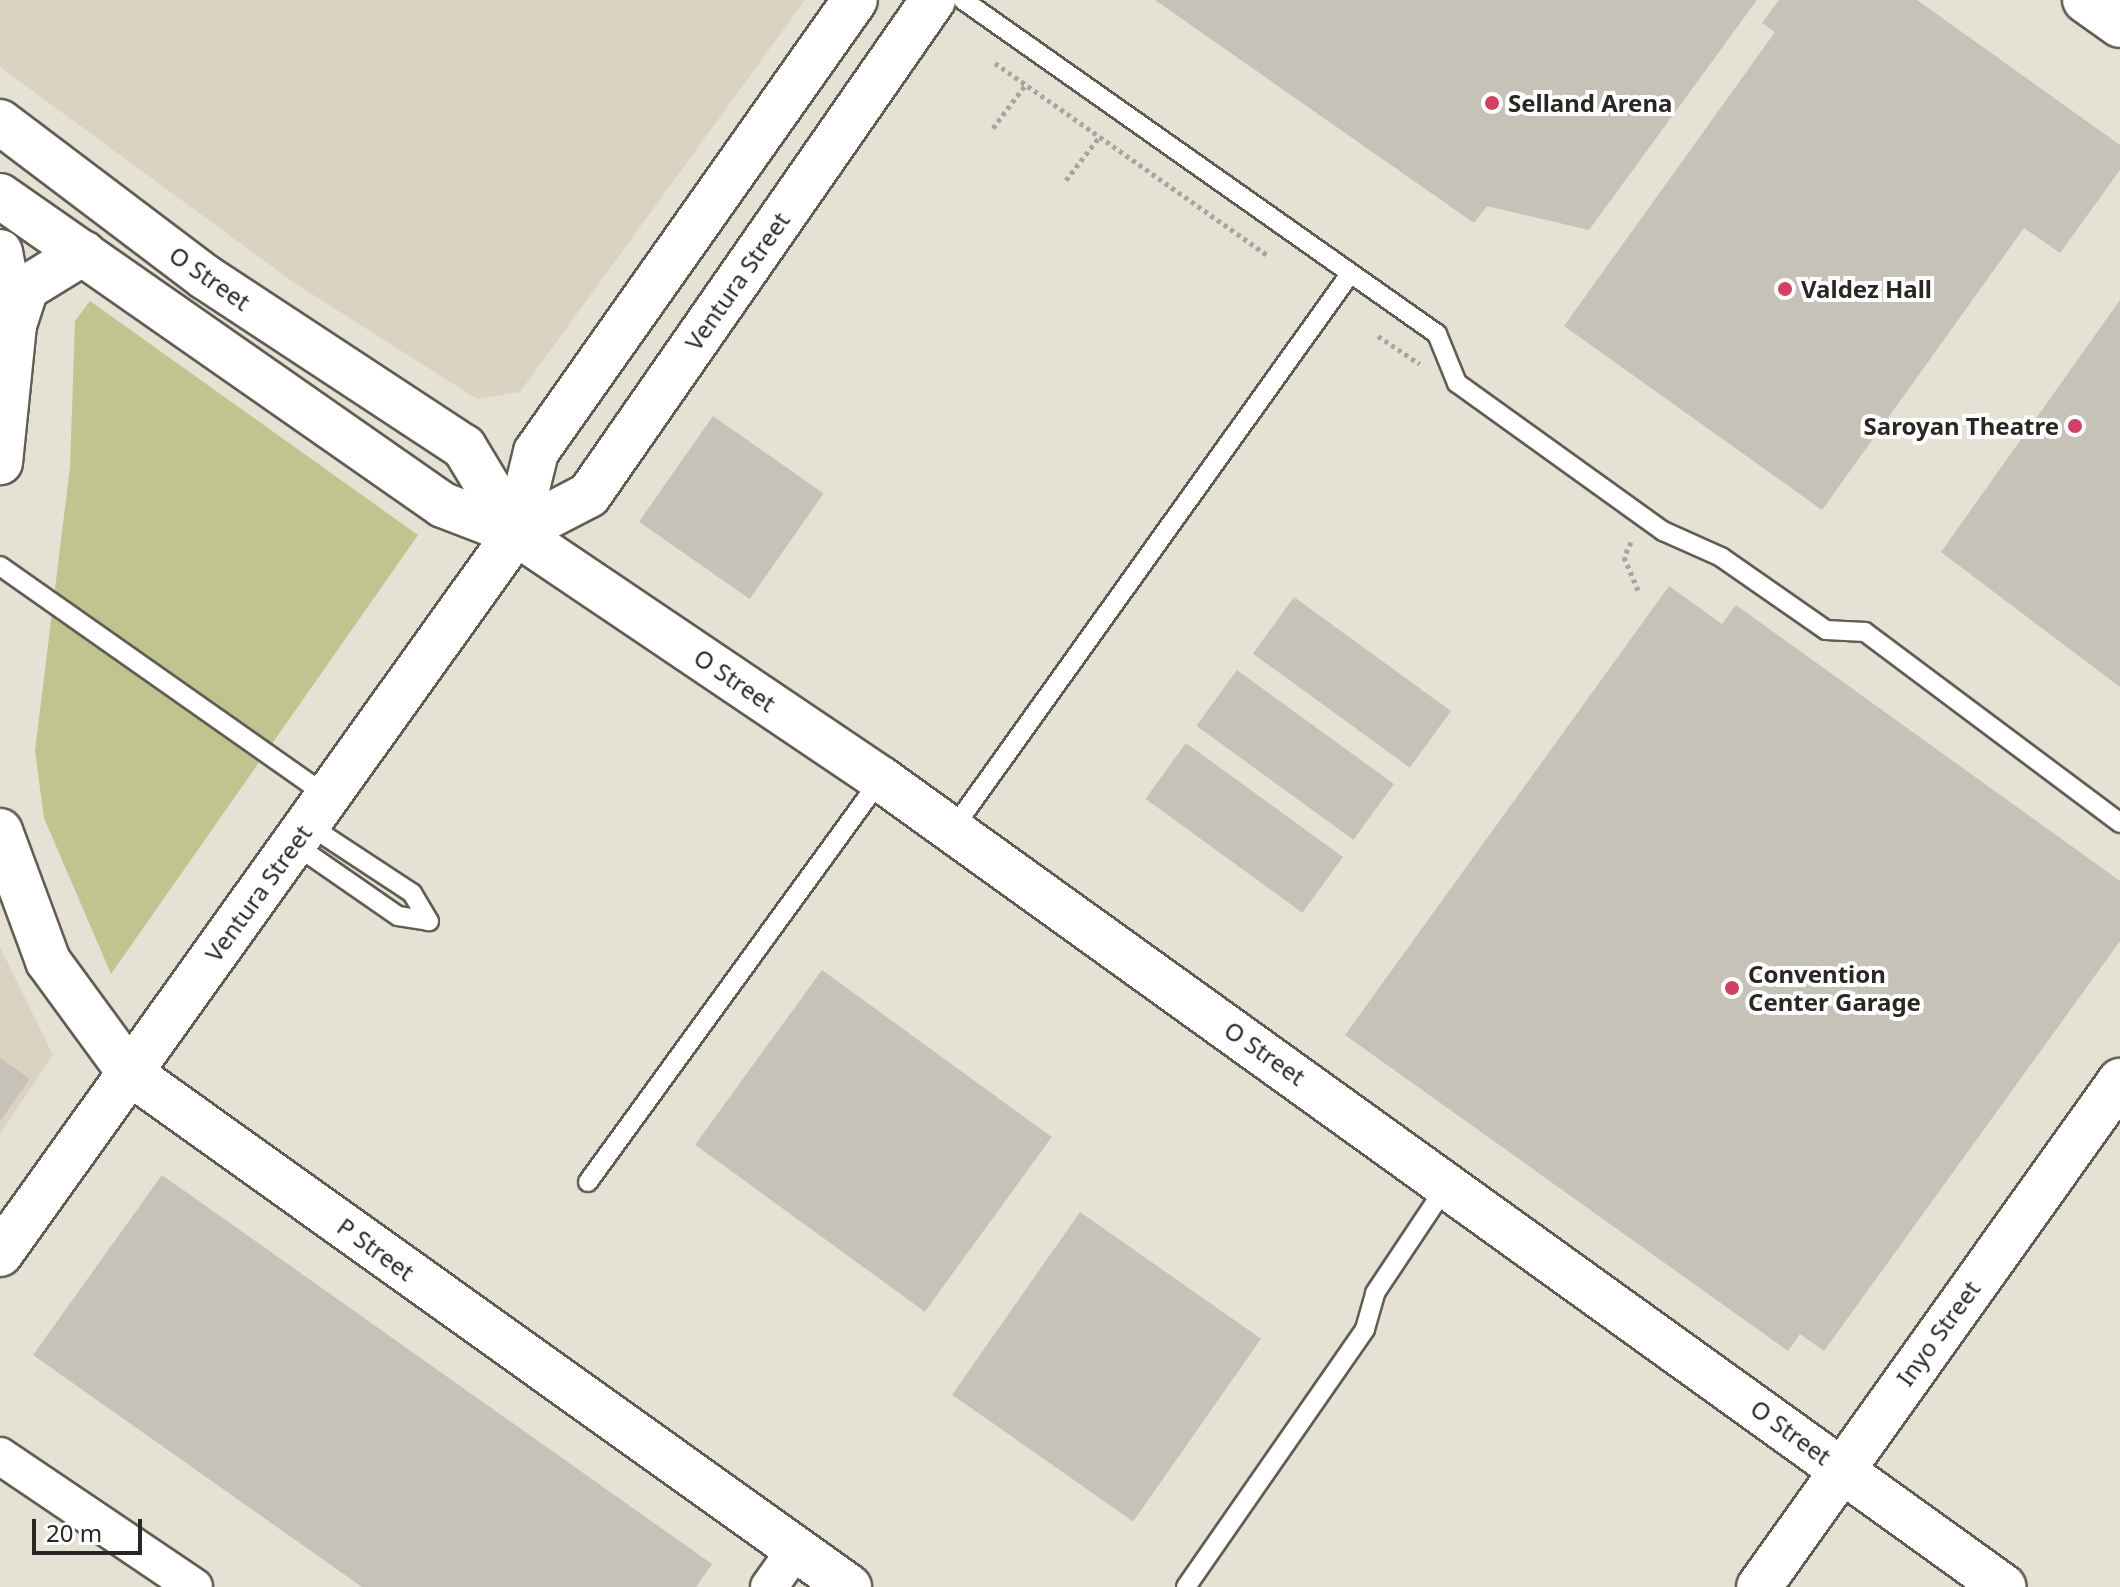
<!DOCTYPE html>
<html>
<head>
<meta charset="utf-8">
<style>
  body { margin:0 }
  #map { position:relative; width:2120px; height:1587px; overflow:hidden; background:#e6e1d5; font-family:"Noto Sans",sans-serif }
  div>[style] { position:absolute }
  .built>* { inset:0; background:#dbd3c2 }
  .green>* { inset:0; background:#c2c490 }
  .building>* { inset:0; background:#c7c2b7; transform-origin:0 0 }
  .path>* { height:5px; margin-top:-2.5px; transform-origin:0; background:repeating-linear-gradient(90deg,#a9a59c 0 4px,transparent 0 8px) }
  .roads { filter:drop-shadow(2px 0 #625d53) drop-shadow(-2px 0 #625d53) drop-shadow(0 2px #625d53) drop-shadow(0 -2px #625d53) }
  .service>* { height:18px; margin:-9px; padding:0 9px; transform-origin:9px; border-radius:9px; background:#fff }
  .minor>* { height:36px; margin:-18px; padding:0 18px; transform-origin:18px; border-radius:18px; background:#fff }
  .tertiary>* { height:44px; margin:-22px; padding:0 22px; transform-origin:22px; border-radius:22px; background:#fff }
  .secondary>* { height:44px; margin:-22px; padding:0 22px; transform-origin:22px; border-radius:22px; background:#fff }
  .dots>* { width:22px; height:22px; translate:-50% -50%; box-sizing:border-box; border:4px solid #fff; border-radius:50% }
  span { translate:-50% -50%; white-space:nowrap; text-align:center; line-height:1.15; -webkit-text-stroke:8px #fff; paint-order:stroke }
  .poi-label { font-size:24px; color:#292723; font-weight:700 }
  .left { translate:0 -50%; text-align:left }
  .right { translate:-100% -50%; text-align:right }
  .street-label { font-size:24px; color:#292723 }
  .scale { position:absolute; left:32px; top:1519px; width:110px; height:36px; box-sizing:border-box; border:4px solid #292723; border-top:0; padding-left:10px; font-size:24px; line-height:28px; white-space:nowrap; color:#292723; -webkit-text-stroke:6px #fff; paint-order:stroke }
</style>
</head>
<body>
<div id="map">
  <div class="built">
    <div style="clip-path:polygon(0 0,805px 0,520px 392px,477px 399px,296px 284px,0 67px)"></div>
    <div style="clip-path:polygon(0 947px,53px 1055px,0 1134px)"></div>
  </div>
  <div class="green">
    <div style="clip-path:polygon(90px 301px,418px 535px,111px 974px,44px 818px,35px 751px,70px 467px,75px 321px)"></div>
  </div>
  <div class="building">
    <div style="clip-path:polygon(1155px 0,1757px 0,1589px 230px,1487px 206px,1474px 223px)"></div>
    <div style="clip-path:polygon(1779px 0,1917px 0,2120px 145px,2120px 170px,2060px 253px,2024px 228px,1822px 510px,1564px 326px,1775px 32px,1762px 23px)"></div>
    <div style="clip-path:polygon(2120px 300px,2120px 687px,1941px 552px)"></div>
    <div style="left:713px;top:416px;width:135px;height:129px;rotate:35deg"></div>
    <div style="clip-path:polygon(1669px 586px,1722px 624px,1736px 605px,2120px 881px,2120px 941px,1824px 1351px,1800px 1334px,1788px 1351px,1345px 1035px)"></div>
    <div style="left:1294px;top:597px;width:194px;height:70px;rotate:36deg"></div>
    <div style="left:1237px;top:670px;width:194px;height:69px;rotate:36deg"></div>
    <div style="left:1186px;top:743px;width:194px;height:69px;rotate:36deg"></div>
    <div style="left:822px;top:970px;width:284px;height:216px;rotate:36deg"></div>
    <div style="clip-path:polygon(0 1058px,30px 1079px,0 1121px)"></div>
    <div style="clip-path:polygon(162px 1175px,712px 1564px,696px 1587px,362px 1587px,33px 1355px)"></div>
    <div style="left:1080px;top:1212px;width:221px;height:223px;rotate:35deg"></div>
  </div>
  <div class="path">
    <div style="left:995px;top:63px;width:335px;rotate:35.2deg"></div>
    <div style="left:993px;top:128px;width:55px;rotate:-53.1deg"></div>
    <div style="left:1066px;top:180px;width:56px;rotate:-52.3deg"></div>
    <div style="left:1378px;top:336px;width:50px;rotate:33.7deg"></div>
    <div style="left:1631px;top:542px;width:17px;rotate:115deg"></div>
    <div style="left:1624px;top:557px;width:38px;rotate:67deg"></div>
  </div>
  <div class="roads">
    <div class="service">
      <div style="left:963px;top:0;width:580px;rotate:35.17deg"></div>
      <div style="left:1437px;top:334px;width:53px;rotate:67.8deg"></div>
      <div style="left:1457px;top:383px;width:254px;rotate:35.7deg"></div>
      <div style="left:1663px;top:531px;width:64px;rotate:24.1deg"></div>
      <div style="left:1721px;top:557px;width:128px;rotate:34.8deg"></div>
      <div style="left:1826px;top:630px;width:39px;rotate:3deg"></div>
      <div style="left:1865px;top:632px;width:319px;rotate:36.8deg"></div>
      <div style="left:0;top:566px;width:400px;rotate:35.1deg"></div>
      <div style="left:307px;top:824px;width:126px;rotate:33.3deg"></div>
      <div style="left:412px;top:893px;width:33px;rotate:59deg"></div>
      <div style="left:952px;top:830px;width:684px;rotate:-54.4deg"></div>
      <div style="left:294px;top:844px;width:126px;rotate:34.7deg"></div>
      <div style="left:398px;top:916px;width:31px;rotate:9deg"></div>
      <div style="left:588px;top:1182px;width:498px;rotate:-54deg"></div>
      <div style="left:1186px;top:1587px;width:314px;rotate:-55.2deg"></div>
      <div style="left:1365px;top:1329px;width:37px;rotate:-74deg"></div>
      <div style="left:1375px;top:1293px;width:130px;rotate:-56.3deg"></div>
    </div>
    <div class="minor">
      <div style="left:0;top:1456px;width:234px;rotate:34deg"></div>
      <div style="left:769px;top:1587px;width:47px;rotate:-54.6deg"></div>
    </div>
    <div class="tertiary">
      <div style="left:0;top:122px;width:257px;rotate:37.1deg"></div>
      <div style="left:205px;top:277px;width:310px;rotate:33.3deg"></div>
      <div style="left:464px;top:447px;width:100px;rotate:58.8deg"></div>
      <div style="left:1759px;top:1587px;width:622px;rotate:-54.49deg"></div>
    </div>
    <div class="secondary">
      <div style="left:2085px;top:0;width:43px;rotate:35.5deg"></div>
      <div style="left:0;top:196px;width:540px;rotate:34.9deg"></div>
      <div style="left:443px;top:505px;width:78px;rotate:21deg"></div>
      <div style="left:516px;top:533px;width:440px;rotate:34deg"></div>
      <div style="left:881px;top:779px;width:1383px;rotate:35.74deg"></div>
      <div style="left:0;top:252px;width:74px;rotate:79.1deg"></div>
      <div style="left:14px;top:325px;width:138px;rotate:95.8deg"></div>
      <div style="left:14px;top:325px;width:39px;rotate:-72deg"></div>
      <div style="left:26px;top:288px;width:67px;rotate:-31.6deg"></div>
      <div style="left:516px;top:533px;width:82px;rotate:-27.5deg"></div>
      <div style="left:589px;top:495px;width:603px;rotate:-55.2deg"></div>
      <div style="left:0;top:831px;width:139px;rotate:69.7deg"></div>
      <div style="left:48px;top:961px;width:139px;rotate:53.8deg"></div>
      <div style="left:130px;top:1073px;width:884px;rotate:35.56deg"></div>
      <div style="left:0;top:1254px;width:887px;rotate:-54.41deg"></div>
      <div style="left:516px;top:533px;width:83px;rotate:-76.1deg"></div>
      <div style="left:536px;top:452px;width:553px;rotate:-54.79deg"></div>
    </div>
  </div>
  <div class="dots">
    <div style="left:1492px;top:103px;background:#d04164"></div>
    <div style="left:1785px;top:289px;background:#d04164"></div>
    <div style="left:2075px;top:426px;background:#d04164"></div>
    <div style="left:1732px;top:988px;background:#d04164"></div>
  </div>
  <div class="poi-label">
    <span class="left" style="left:1508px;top:103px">Selland Arena</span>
    <span class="left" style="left:1801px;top:289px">Valdez Hall</span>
    <span class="right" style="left:2059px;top:426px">Saroyan Theatre</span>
    <span class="left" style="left:1748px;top:988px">Convention<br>Center Garage</span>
  </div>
  <div class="street-label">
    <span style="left:210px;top:278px;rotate:35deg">O Street</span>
    <span style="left:737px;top:281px;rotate:-55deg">Ventura Street</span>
    <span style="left:735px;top:680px;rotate:34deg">O Street</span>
    <span style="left:258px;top:893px;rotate:-54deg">Ventura Street</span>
    <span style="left:1265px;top:1053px;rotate:35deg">O Street</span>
    <span style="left:376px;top:1249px;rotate:36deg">P Street</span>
    <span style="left:1938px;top:1333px;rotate:-54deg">Inyo Street</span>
    <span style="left:1791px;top:1432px;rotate:36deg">O Street</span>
  </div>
  <div class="scale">20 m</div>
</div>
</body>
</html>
